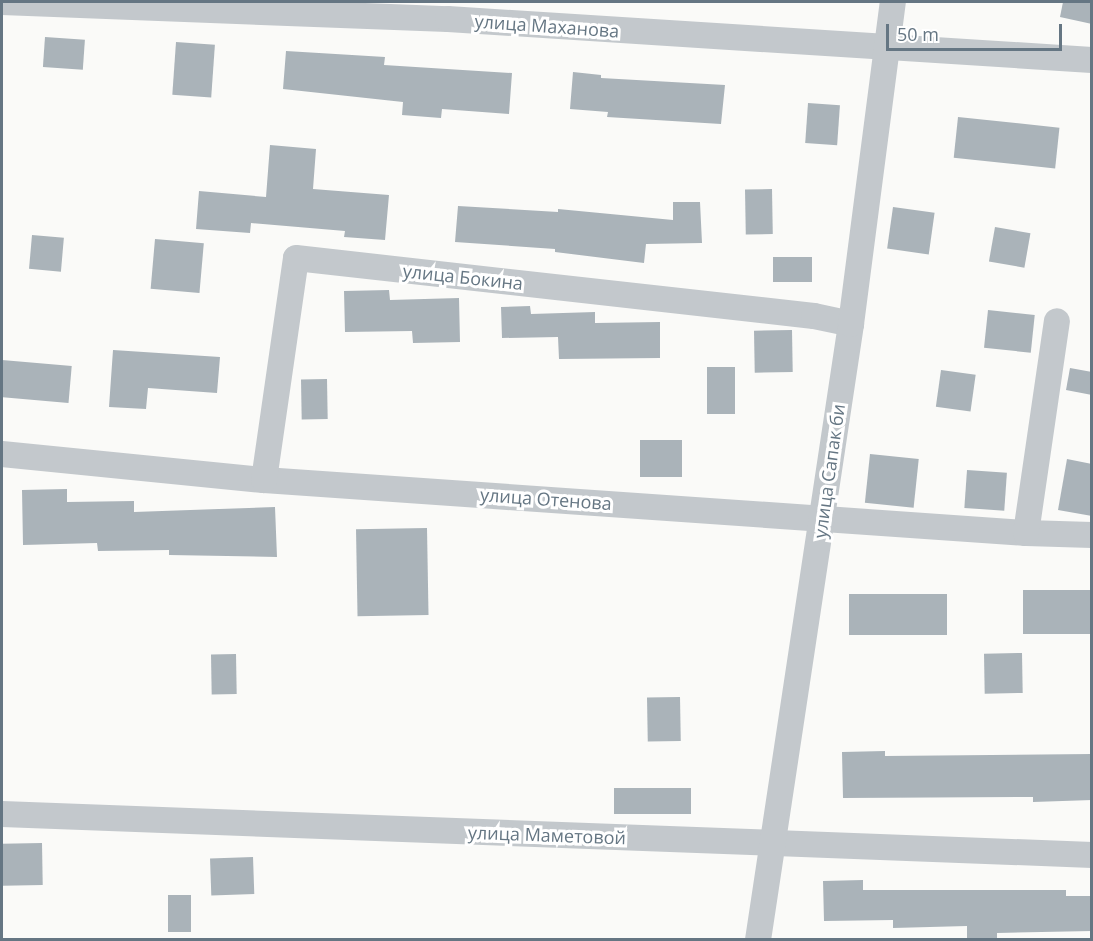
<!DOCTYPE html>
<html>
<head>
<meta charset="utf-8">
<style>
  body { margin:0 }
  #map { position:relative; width:1093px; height:941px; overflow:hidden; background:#fafaf8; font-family:"Open Sans",sans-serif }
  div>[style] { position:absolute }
  .building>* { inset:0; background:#aab3b9; transform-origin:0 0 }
  .street>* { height:26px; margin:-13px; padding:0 13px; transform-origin:13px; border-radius:13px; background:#c3c8cc }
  span { translate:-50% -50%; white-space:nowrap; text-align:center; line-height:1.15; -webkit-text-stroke:6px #fff; paint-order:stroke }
  .street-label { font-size:18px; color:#657683 }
  .frame { position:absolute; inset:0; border:3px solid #657683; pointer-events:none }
  .scale { position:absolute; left:886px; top:24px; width:176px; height:27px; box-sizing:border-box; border:3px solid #657683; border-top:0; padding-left:8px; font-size:18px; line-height:21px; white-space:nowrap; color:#657683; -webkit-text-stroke:4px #fff; paint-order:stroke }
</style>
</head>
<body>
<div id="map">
  <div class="building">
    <div style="clip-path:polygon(1063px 2px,1092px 2px,1092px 24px,1060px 17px)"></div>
    <div style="left:45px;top:37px;width:40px;height:30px;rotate:4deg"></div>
    <div style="left:176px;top:42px;width:39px;height:53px;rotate:4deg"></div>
    <div style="clip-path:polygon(286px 51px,385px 57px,384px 65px,512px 73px,509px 114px,442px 109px,441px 118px,402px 115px,403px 102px,283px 89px)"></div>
    <div style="clip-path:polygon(573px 72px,601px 75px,601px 78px,725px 85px,721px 124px,607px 117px,608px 112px,570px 109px)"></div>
    <div style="left:808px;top:103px;width:32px;height:40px;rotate:4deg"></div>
    <div style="left:958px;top:117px;width:102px;height:41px;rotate:6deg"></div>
    <div style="clip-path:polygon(270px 145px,316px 149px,313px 189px,389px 195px,385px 240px,344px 237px,345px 231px,251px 223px,250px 233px,196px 229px,199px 191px,266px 197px)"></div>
    <div style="left:772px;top:189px;width:45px;height:27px;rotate:89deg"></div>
    <div style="clip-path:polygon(673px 202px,700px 202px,702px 243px,646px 244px,644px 263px,555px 252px,555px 249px,455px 242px,458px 206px,558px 212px,558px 209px,673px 220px)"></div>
    <div style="left:893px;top:207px;width:42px;height:42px;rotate:8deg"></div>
    <div style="left:995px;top:227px;width:36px;height:35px;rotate:10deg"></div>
    <div style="left:32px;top:235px;width:32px;height:34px;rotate:5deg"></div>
    <div style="left:155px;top:239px;width:49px;height:50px;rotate:5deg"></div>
    <div style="left:773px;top:257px;width:39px;height:25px"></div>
    <div style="clip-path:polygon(389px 290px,390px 300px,459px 298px,460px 342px,413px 343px,412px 331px,345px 332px,344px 291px)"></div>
    <div style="clip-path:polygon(530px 306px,531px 314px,595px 312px,595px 323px,660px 322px,660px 358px,559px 359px,558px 337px,502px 338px,501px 307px)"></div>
    <div style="left:988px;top:310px;width:47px;height:38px;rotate:6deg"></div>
    <div style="left:792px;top:330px;width:42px;height:38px;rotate:89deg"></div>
    <div style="clip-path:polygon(113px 350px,220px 357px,217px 393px,148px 388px,146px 409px,109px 407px)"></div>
    <div style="left:2px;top:360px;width:70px;height:37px;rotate:5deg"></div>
    <div style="left:707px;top:367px;width:28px;height:47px"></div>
    <div style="clip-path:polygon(1070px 368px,1092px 372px,1092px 395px,1066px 390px)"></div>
    <div style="left:941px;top:370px;width:35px;height:37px;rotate:8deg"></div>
    <div style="left:327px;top:379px;width:40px;height:26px;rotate:89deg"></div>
    <div style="left:640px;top:440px;width:42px;height:37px"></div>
    <div style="left:870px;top:454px;width:49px;height:49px;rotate:6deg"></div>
    <div style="clip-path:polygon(1067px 459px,1092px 464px,1092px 516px,1058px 510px)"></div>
    <div style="left:967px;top:470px;width:40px;height:38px;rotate:4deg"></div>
    <div style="clip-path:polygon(67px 489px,67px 502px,134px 501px,134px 512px,275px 507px,277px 557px,169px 555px,169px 550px,98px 551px,97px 543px,23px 545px,22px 490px)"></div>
    <div style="left:427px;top:528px;width:87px;height:71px;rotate:89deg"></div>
    <div style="left:1092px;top:590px;width:44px;height:69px;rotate:90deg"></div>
    <div style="left:947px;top:594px;width:41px;height:98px;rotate:90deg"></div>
    <div style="left:1022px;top:653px;width:40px;height:38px;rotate:89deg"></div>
    <div style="left:236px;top:654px;width:40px;height:25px;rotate:89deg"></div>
    <div style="left:680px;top:697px;width:44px;height:33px;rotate:89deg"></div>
    <div style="clip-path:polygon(885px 751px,885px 756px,1092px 754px,1092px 800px,1033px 802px,1033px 797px,843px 798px,842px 752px)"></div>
    <div style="left:691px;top:788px;width:26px;height:77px;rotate:90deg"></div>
    <div style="left:42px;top:843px;width:42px;height:40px;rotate:89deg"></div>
    <div style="left:253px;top:857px;width:37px;height:43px;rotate:88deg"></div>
    <div style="clip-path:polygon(863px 880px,863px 890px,1066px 890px,1066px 896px,1092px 896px,1092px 931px,997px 933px,997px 939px,967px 939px,967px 926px,893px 928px,893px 920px,824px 921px,823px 881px)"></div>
    <div style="left:168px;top:895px;width:23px;height:37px"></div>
  </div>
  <div class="street">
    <div style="left:2px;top:2px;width:446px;rotate:2.2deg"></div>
    <div style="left:448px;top:19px;width:645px;rotate:3.64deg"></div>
    <div style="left:2px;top:454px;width:263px;rotate:5.7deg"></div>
    <div style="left:264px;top:480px;width:764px;rotate:3.98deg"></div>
    <div style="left:1026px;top:533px;width:66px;rotate:1.7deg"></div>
    <div style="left:264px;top:480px;width:224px;rotate:-81.8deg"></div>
    <div style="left:296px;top:258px;width:521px;rotate:6.39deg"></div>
    <div style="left:814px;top:316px;width:38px;rotate:12deg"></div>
    <div style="left:1026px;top:533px;width:214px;rotate:-81.7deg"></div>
    <div style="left:2px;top:814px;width:1091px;rotate:2.15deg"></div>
    <div style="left:758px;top:940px;width:623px;rotate:-81.41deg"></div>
    <div style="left:851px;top:324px;width:325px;rotate:-82.6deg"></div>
  </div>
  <div class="street-label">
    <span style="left:547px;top:26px;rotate:4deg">улица Маханова</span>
    <span style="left:463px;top:277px;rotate:6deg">улица Бокина</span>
    <span style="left:829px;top:471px;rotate:-82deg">улица Сапак би</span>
    <span style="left:546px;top:499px;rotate:4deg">улица Отенова</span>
    <span style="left:547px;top:835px;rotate:2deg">улица Маметовой</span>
  </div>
  <div class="frame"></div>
  <div class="scale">50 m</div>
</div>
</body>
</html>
